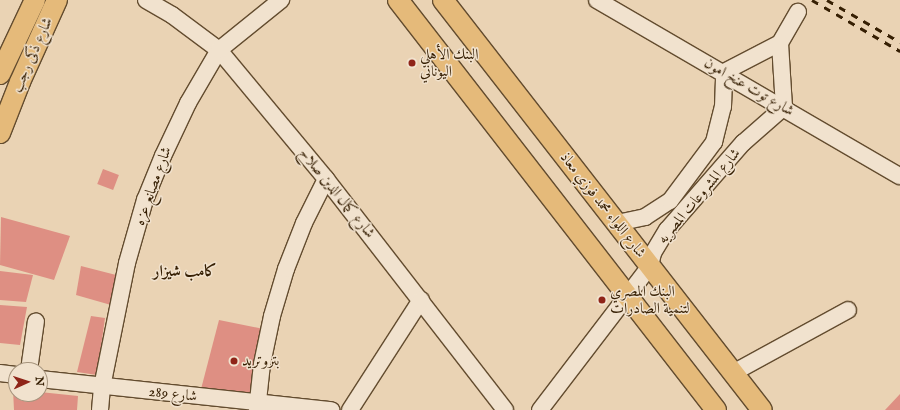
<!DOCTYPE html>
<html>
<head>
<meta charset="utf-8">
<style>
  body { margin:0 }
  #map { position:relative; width:900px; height:410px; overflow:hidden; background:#ead3b4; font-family:"IM FELL English",Amiri,serif }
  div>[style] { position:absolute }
  .building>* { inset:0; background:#de8f83; transform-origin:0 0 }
  .roads { filter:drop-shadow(1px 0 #634c2f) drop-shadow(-1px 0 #634c2f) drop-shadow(0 1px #634c2f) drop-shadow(0 -1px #634c2f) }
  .minor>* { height:16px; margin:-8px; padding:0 8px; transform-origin:8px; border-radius:8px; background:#f1e2ce }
  .major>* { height:20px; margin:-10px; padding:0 10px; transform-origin:10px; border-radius:10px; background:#e5ba7a }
  .rail>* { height:3px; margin-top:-1.5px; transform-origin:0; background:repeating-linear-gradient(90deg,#361f03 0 7px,transparent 0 14px) }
  .dots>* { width:11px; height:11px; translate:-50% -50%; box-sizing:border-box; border:2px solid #f1e2ce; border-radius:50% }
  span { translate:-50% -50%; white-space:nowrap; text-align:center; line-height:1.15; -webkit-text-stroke:3px #f1e2ce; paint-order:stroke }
  .poi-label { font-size:15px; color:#361f03 }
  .left { translate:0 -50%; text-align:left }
  .street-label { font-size:15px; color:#361f03 }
  .neighbourhood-label { font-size:16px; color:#361f03; font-weight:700 }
  .north { position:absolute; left:8px; top:362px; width:40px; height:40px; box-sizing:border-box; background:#f1e2ce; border:1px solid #a6947d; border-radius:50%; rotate:87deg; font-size:11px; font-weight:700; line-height:16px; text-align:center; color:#361f03 }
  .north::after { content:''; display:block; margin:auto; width:14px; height:18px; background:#8f2418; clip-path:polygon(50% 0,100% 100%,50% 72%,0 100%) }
</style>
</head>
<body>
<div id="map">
  <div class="building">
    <div style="left:103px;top:169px;width:17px;height:16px;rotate:21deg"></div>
    <div style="clip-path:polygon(1px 217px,70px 236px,54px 280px,0 265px)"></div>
    <div style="clip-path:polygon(81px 266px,120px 276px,118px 307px,76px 295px)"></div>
    <div style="clip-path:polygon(0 271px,33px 275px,26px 302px,0 300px)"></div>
    <div style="clip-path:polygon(0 305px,27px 307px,20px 345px,0 343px)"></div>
    <div style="clip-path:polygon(91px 316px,105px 318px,97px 375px,77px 372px)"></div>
    <div style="clip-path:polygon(219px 320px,269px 330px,248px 399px,200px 393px)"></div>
    <div style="clip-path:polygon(13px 390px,16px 390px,16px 394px,40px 392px,78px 396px,77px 410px,14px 410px)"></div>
    <div style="clip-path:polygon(900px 394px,900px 410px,885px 410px)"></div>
  </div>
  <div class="roads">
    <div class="minor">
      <div style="left:146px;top:0;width:30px;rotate:30deg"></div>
      <div style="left:172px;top:15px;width:59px;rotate:36.7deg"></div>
      <div style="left:219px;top:50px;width:168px;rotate:50.3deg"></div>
      <div style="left:326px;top:179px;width:292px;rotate:52.2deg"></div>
      <div style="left:597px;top:0;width:350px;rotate:30.2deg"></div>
      <div style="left:617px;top:223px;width:29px;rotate:-12deg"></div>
      <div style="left:645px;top:217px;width:30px;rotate:-33deg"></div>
      <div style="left:670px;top:201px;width:74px;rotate:-53.3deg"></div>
      <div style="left:714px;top:142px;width:36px;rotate:-76deg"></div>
      <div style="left:723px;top:107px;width:35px;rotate:-88deg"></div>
      <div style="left:724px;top:72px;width:63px;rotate:-27.4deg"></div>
      <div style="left:780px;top:43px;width:36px;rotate:-60deg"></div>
      <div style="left:29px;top:370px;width:49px;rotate:-81.9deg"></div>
      <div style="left:0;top:373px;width:16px;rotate:7deg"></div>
      <div style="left:733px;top:373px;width:131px;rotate:-28.7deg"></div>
      <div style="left:40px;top:379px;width:293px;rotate:6.1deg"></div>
      <div style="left:100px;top:410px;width:23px;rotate:-85deg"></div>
      <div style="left:102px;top:387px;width:126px;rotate:-78.6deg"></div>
      <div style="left:127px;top:263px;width:66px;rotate:-74.1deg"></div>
      <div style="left:145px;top:200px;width:48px;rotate:-67.8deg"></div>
      <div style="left:163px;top:156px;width:59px;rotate:-64.7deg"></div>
      <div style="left:188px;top:103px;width:61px;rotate:-59.7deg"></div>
      <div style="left:219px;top:50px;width:80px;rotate:-38.9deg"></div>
      <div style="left:257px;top:410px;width:46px;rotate:-83.8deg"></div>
      <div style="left:262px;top:364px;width:49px;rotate:-78.2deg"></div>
      <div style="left:272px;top:316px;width:49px;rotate:-73.4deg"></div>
      <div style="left:286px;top:269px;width:49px;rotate:-68.6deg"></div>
      <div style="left:304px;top:223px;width:49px;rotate:-63.4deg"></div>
      <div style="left:350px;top:410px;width:131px;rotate:-57.2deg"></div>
      <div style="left:540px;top:410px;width:181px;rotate:-52.6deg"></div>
      <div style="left:650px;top:266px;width:13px;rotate:-77deg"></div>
      <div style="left:653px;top:253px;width:27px;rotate:-59deg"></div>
      <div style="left:667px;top:230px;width:116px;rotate:-48.9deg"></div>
      <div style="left:743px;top:143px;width:55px;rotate:-41.3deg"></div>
      <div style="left:784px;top:107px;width:64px;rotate:-93.6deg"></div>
    </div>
    <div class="major">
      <div style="left:398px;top:0;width:519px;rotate:52.2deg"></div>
      <div style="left:443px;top:0;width:519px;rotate:52.12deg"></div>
      <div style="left:0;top:74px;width:82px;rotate:-64.7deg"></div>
      <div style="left:0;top:133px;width:55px;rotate:-68.6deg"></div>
      <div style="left:20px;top:82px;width:90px;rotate:-65.7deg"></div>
    </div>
  </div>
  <div class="rail">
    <div style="left:812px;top:0;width:102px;rotate:30.1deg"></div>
    <div style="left:827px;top:0;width:84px;rotate:29.9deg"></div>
  </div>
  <div class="dots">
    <div style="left:412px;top:63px;background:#8f2418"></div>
    <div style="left:602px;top:300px;background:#8f2418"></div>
    <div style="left:234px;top:361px;background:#8f2418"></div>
  </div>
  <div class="poi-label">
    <span class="left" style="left:420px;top:63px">البنك الأهلي<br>اليوناني</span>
    <span class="left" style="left:610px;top:300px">البنك المصري<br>لتنمية الصادرات</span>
    <span class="left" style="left:242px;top:361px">بتروتريد</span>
  </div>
  <div class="street-label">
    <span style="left:32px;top:55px;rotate:-66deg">شارع ذكى رجب</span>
    <span style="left:749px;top:87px;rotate:30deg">شارع توت عنخ امون</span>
    <span style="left:153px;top:186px;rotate:-70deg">شارع مصانع عزه</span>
    <span style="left:337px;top:193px;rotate:51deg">شارع كمال الدين صلاح</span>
    <span style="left:699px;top:196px;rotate:-50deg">شارع المشروعات المصريه</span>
    <span style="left:603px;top:205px;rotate:52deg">شارع اللواء محمد فوزي معاذ</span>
    <span style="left:173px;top:394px;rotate:6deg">شارع 289</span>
  </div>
  <div class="neighbourhood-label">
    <span style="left:185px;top:272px">كامب شيزار</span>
  </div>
  <div class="north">N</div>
</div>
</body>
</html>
